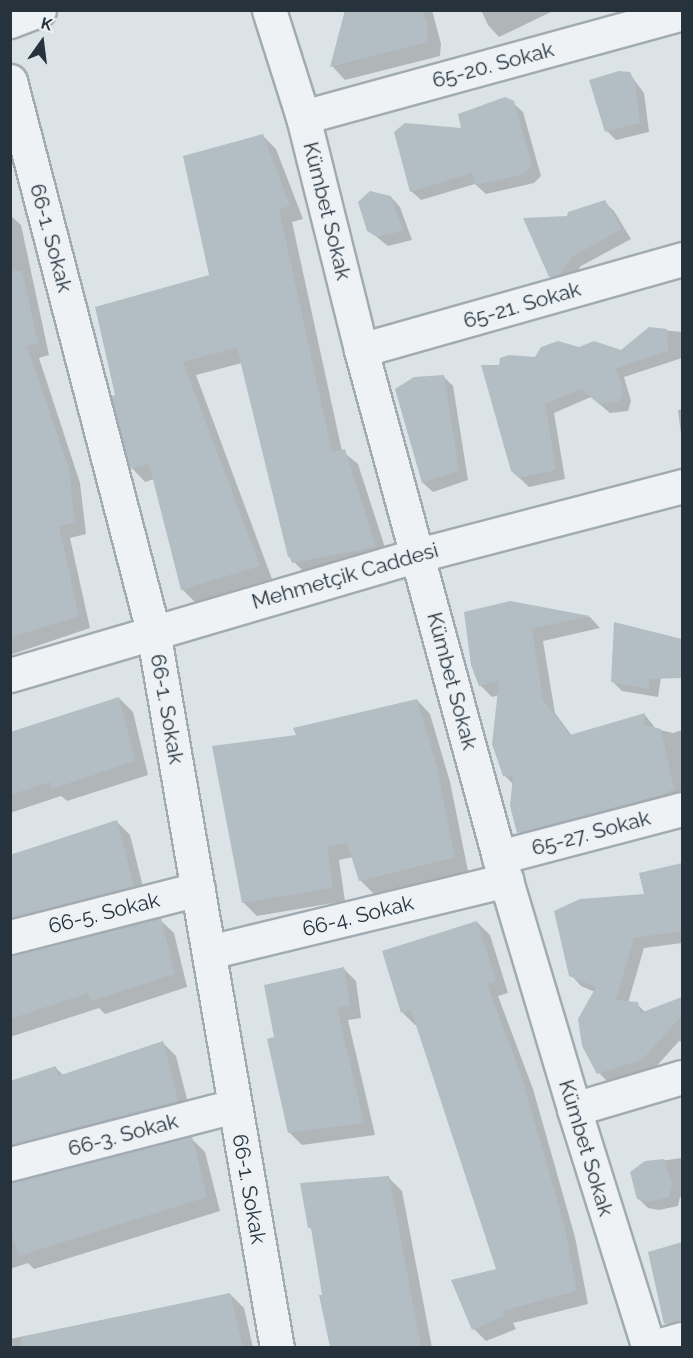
<!DOCTYPE html>
<html>
<head>
<meta charset="utf-8">
<style>
  body { margin:0 }
  #map { position:relative; width:693px; height:1358px; overflow:hidden; background:#dce3e7; font-family:Raleway,sans-serif }
  div>[style] { position:absolute }
  .shadow>* { inset:0; background:#0003 }
  .building>* { inset:0; background:#b3bdc4 }
  .roads { filter:drop-shadow(2px 0 #a2abb1) drop-shadow(-2px 0 #a2abb1) drop-shadow(0 2px #a2abb1) drop-shadow(0 -2px #a2abb1) }
  .minor>* { height:33px; margin:-16.5px; padding:0 16.5px; transform-origin:16.5px; border-radius:16.5px; background:#eff2f5 }
  span { translate:-50% -50%; white-space:nowrap; text-align:center; line-height:1.15; -webkit-text-stroke:5px #ecf1f5; paint-order:stroke }
  .street-label { font-size:21px; color:#26333d }
  .frame { position:absolute; inset:0; border:12px solid #26333d; pointer-events:none }
  .north { position:absolute; left:12px; top:12px; width:60px; height:60px; -webkit-text-stroke:4px #ecf1f5; paint-order:stroke; rotate:14deg; font-size:16px; font-weight:700; line-height:24px; text-align:center; color:#26333d }
  .north::after { content:''; display:block; margin:auto; width:21px; height:27px; background:#26333d; clip-path:polygon(50% 0,100% 100%,50% 72%,0 100%) }
</style>
</head>
<body>
<div id="map">
  <div class="shadow">
    <div style="clip-path:polygon(347px 10px,432px 10px,441px 44px,440px 56px,345px 80px,332px 66px)"></div>
    <div style="clip-path:polygon(481px 10px,555px 10px,499px 37px,488px 25px)"></div>
    <div style="clip-path:polygon(629px 73px,644px 93px,649px 132px,616px 140px,607px 131px)"></div>
    <div style="clip-path:polygon(513px 103px,523px 112px,541px 176px,534px 183px,486px 194px,475px 184px,421px 200px,411px 191px)"></div>
    <div style="clip-path:polygon(263px 136px,276px 149px,303px 219px,292px 222px,342px 451px,358px 464px,389px 560px,307px 575px,289px 557px,242px 363px,196px 375px,272px 579px,196px 603px,182px 589px,154px 479px,145px 482px,132px 468px,117px 396px,211px 276px)"></div>
    <div style="clip-path:polygon(391px 197px,400px 207px,412px 240px,388px 246px,368px 230px)"></div>
    <div style="clip-path:polygon(604px 202px,614px 211px,631px 239px,581px 266px,569px 283px,560px 286px,550px 276px,568px 217px)"></div>
    <div style="clip-path:polygon(10px 215px,21px 225px,49px 355px,39px 358px,80px 483px,86px 534px,70px 538px,90px 628px,10px 655px)"></div>
    <div style="clip-path:polygon(650px 329px,682px 332px,682px 358px,624px 377px,631px 401px,628px 411px,610px 413px,591px 397px,554px 413px,565px 479px,529px 487px,512px 471px,500px 367px,579px 348px,621px 352px)"></div>
    <div style="clip-path:polygon(444px 377px,453px 386px,468px 480px,433px 492px,423px 483px,397px 389px)"></div>
    <div style="clip-path:polygon(682px 409px,682px 442px,678px 410px)"></div>
    <div style="clip-path:polygon(510px 602px,590px 617px,600px 628px,543px 641px,555px 713px,572px 736px,645px 715px,656px 729px,673px 733px,682px 730px,682px 802px,531px 844px,519px 832px,514px 785px,504px 775px,499px 695px,492px 697px,480px 685px)"></div>
    <div style="clip-path:polygon(666px 644px,658px 697px,622px 691px,612px 681px)"></div>
    <div style="clip-path:polygon(119px 698px,133px 712px,148px 775px,67px 801px,61px 796px,10px 813px,10px 733px)"></div>
    <div style="clip-path:polygon(417px 700px,430px 714px,450px 782px,468px 871px,374px 894px,361px 881px,353px 857px,339px 860px,345px 901px,257px 916px,243px 902px)"></div>
    <div style="clip-path:polygon(117px 822px,130px 835px,146px 899px,10px 937px,10px 855px)"></div>
    <div style="clip-path:polygon(682px 864px,682px 943px,644px 948px,628px 1003px,637px 1004px,646px 1013px,682px 999px,682px 1042px,679px 1041px,654px 1069px,609px 1083px,599px 1073px,595px 992px,581px 986px,571px 975px,646px 895px,641px 874px)"></div>
    <div style="clip-path:polygon(160px 920px,174px 933px,187px 987px,105px 1014px,99px 1008px,10px 1037px,10px 957px)"></div>
    <div style="clip-path:polygon(477px 922px,490px 935px,508px 993px,498px 996px,533px 1089px,575px 1237px,588px 1304px,513px 1323px,516px 1329px,486px 1341px,474px 1329px,498px 1270px,418px 1024px,415px 1025px,403px 1013px)"></div>
    <div style="clip-path:polygon(344px 969px,356px 981px,361px 1018px,348px 1020px,375px 1135px,302px 1145px,290px 1133px,276px 1038px)"></div>
    <div style="clip-path:polygon(163px 1043px,176px 1056px,191px 1115px,10px 1164px,10px 1083px,56px 1068px,64px 1076px)"></div>
    <div style="clip-path:polygon(191px 1138px,205px 1152px,220px 1211px,34px 1269px,28px 1263px,10px 1269px,10px 1184px)"></div>
    <div style="clip-path:polygon(682px 1158px,682px 1197px,680px 1197px,678px 1206px,659px 1210px,648px 1208px,638px 1198px,645px 1163px)"></div>
    <div style="clip-path:polygon(388px 1177px,402px 1191px,432px 1348px,332px 1348px,320px 1296px,324px 1296px,313px 1231px,309px 1227px)"></div>
    <div style="clip-path:polygon(682px 1244px,682px 1334px,679px 1335px,665px 1321px,650px 1253px)"></div>
    <div style="clip-path:polygon(230px 1294px,244px 1308px,253px 1348px,10px 1348px,10px 1339px)"></div>
  </div>
  <div class="building">
    <div style="clip-path:polygon(345px 10px,423px 10px,428px 29px,427px 42px,330px 67px)"></div>
    <div style="clip-path:polygon(619px 71px,630px 72px,635px 82px,640px 123px,605px 132px,589px 80px)"></div>
    <div style="clip-path:polygon(505px 97px,514px 101px,532px 166px,524px 174px,475px 185px,472px 173px,410px 192px,394px 132px,405px 123px,461px 128px,458px 114px)"></div>
    <div style="clip-path:polygon(263px 134px,290px 206px,279px 209px,332px 452px,345px 449px,376px 547px,292px 563px,290px 557px,288px 557px,237px 348px,183px 362px,260px 566px,181px 590px,149px 464px,130px 469px,111px 396px,115px 395px,95px 307px,209px 275px,183px 156px)"></div>
    <div style="clip-path:polygon(370px 191px,391px 196px,403px 231px,377px 237px,367px 231px,358px 202px)"></div>
    <div style="clip-path:polygon(605px 200px,622px 229px,572px 257px,560px 274px,549px 277px,523px 218px,567px 216px,568px 212px)"></div>
    <div style="clip-path:polygon(22px 270px,38px 343px,27px 346px,69px 469px,75px 522px,59px 526px,79px 616px,10px 638px,10px 271px)"></div>
    <div style="clip-path:polygon(649px 327px,667px 329px,668px 351px,616px 368px,623px 391px,619px 402px,599px 404px,581px 389px,545px 404px,556px 470px,519px 478px,511px 471px,481px 365px,499px 365px,500px 358px,509px 355px,535px 357px,541px 347px,558px 341px,579px 347px,594px 341px,621px 350px)"></div>
    <div style="clip-path:polygon(444px 375px,459px 471px,422px 483px,395px 389px,414px 377px)"></div>
    <div style="clip-path:polygon(510px 601px,590px 616px,532px 629px,543px 700px,570px 735px,645px 713px,644px 725px,661px 729px,674px 789px,662px 795px,517px 833px,510px 806px,513px 777px,503px 776px,492px 744px,499px 681px,479px 686px,471px 665px,464px 612px)"></div>
    <div style="clip-path:polygon(614px 622px,682px 639px,682px 678px,650px 679px,649px 689px,611px 682px)"></div>
    <div style="clip-path:polygon(119px 697px,135px 761px,52px 789px,50px 782px,10px 795px,10px 732px)"></div>
    <div style="clip-path:polygon(417px 699px,437px 767px,455px 857px,359px 881px,347px 843px,327px 847px,333px 888px,242px 903px,212px 746px,296px 735px,293px 728px)"></div>
    <div style="clip-path:polygon(117px 820px,134px 886px,10px 918px,10px 855px)"></div>
    <div style="clip-path:polygon(682px 863px,682px 931px,634px 938px,616px 1000px,638px 1002px,640px 1013px,682px 997px,682px 1015px,643px 1059px,597px 1074px,582px 1046px,578px 1019px,596px 987px,569px 976px,554px 911px,580px 899px,644px 894px,639px 873px)"></div>
    <div style="clip-path:polygon(161px 918px,175px 974px,91px 1001px,88px 993px,10px 1019px,10px 955px)"></div>
    <div style="clip-path:polygon(477px 921px,496px 981px,487px 984px,521px 1075px,564px 1224px,577px 1291px,502px 1311px,505px 1316px,472px 1330px,451px 1280px,496px 1269px,411px 1010px,401px 1013px,382px 951px)"></div>
    <div style="clip-path:polygon(344px 967px,350px 1005px,337px 1008px,364px 1123px,288px 1133px,267px 1039px,274px 1037px,264px 985px)"></div>
    <div style="clip-path:polygon(163px 1041px,178px 1101px,10px 1145px,10px 1081px,56px 1066px,58px 1076px)"></div>
    <div style="clip-path:polygon(192px 1136px,207px 1197px,19px 1256px,10px 1229px,10px 1182px)"></div>
    <div style="clip-path:polygon(664px 1159px,672px 1184px,669px 1197px,649px 1202px,637px 1199px,630px 1172px,645px 1161px)"></div>
    <div style="clip-path:polygon(389px 1176px,421px 1347px,330px 1347px,319px 1295px,322px 1295px,311px 1228px,308px 1228px,300px 1183px)"></div>
    <div style="clip-path:polygon(682px 1242px,682px 1321px,664px 1324px,648px 1252px)"></div>
    <div style="clip-path:polygon(230px 1293px,243px 1347px,22px 1347px,21px 1337px)"></div>
  </div>
  <div class="roads">
    <div class="minor">
      <div style="left:269px;top:10px;width:112px;rotate:72.4deg"></div>
      <div style="left:303px;top:117px;width:240px;rotate:76deg"></div>
      <div style="left:361px;top:350px;width:525px;rotate:74.77deg"></div>
      <div style="left:499px;top:857px;width:263px;rotate:73.4deg"></div>
      <div style="left:574px;top:1109px;width:250px;rotate:72.6deg"></div>
      <div style="left:10px;top:21px;width:31px;rotate:-21deg"></div>
      <div style="left:10px;top:81px;width:568px;rotate:75.43deg"></div>
      <div style="left:153px;top:631px;width:728px;rotate:80.19deg"></div>
      <div style="left:303px;top:117px;width:393px;rotate:-15.3deg"></div>
      <div style="left:361px;top:350px;width:334px;rotate:-15.8deg"></div>
      <div style="left:10px;top:675px;width:425px;rotate:-16.4deg"></div>
      <div style="left:418px;top:555px;width:273px;rotate:-14.6deg"></div>
      <div style="left:499px;top:857px;width:189px;rotate:-14.7deg"></div>
      <div style="left:10px;top:937px;width:194px;rotate:-14.3deg"></div>
      <div style="left:209px;top:952px;width:306px;rotate:-13.6deg"></div>
      <div style="left:574px;top:1109px;width:113px;rotate:-16.5deg"></div>
      <div style="left:10px;top:1164px;width:232px;rotate:-14.5deg"></div>
      <div style="left:650px;top:1348px;width:33px;rotate:-16deg"></div>
    </div>
  </div>
  <div class="street-label">
    <span style="left:493px;top:65px;rotate:-15deg">65-20. Sokak</span>
    <span style="left:327px;top:211px;rotate:76deg">Kümbet Sokak</span>
    <span style="left:51px;top:238px;rotate:75deg">66-1. Sokak</span>
    <span style="left:522px;top:305px;rotate:-16deg">65-21. Sokak</span>
    <span style="left:345px;top:576px;rotate:-16deg">Mehmetçik Caddesi</span>
    <span style="left:452px;top:681px;rotate:75deg">Kümbet Sokak</span>
    <span style="left:167px;top:709px;rotate:80deg">66-1. Sokak</span>
    <span style="left:591px;top:833px;rotate:-15deg">65-27. Sokak</span>
    <span style="left:104px;top:913px;rotate:-14deg">66-5. Sokak</span>
    <span style="left:358px;top:916px;rotate:-14deg">66-4. Sokak</span>
    <span style="left:123px;top:1135px;rotate:-15deg">66-3. Sokak</span>
    <span style="left:586px;top:1148px;rotate:73deg">Kümbet Sokak</span>
    <span style="left:249px;top:1189px;rotate:80deg">66-1. Sokak</span>
  </div>
  <div class="frame"></div>
  <div class="north">K</div>
</div>
</body>
</html>
